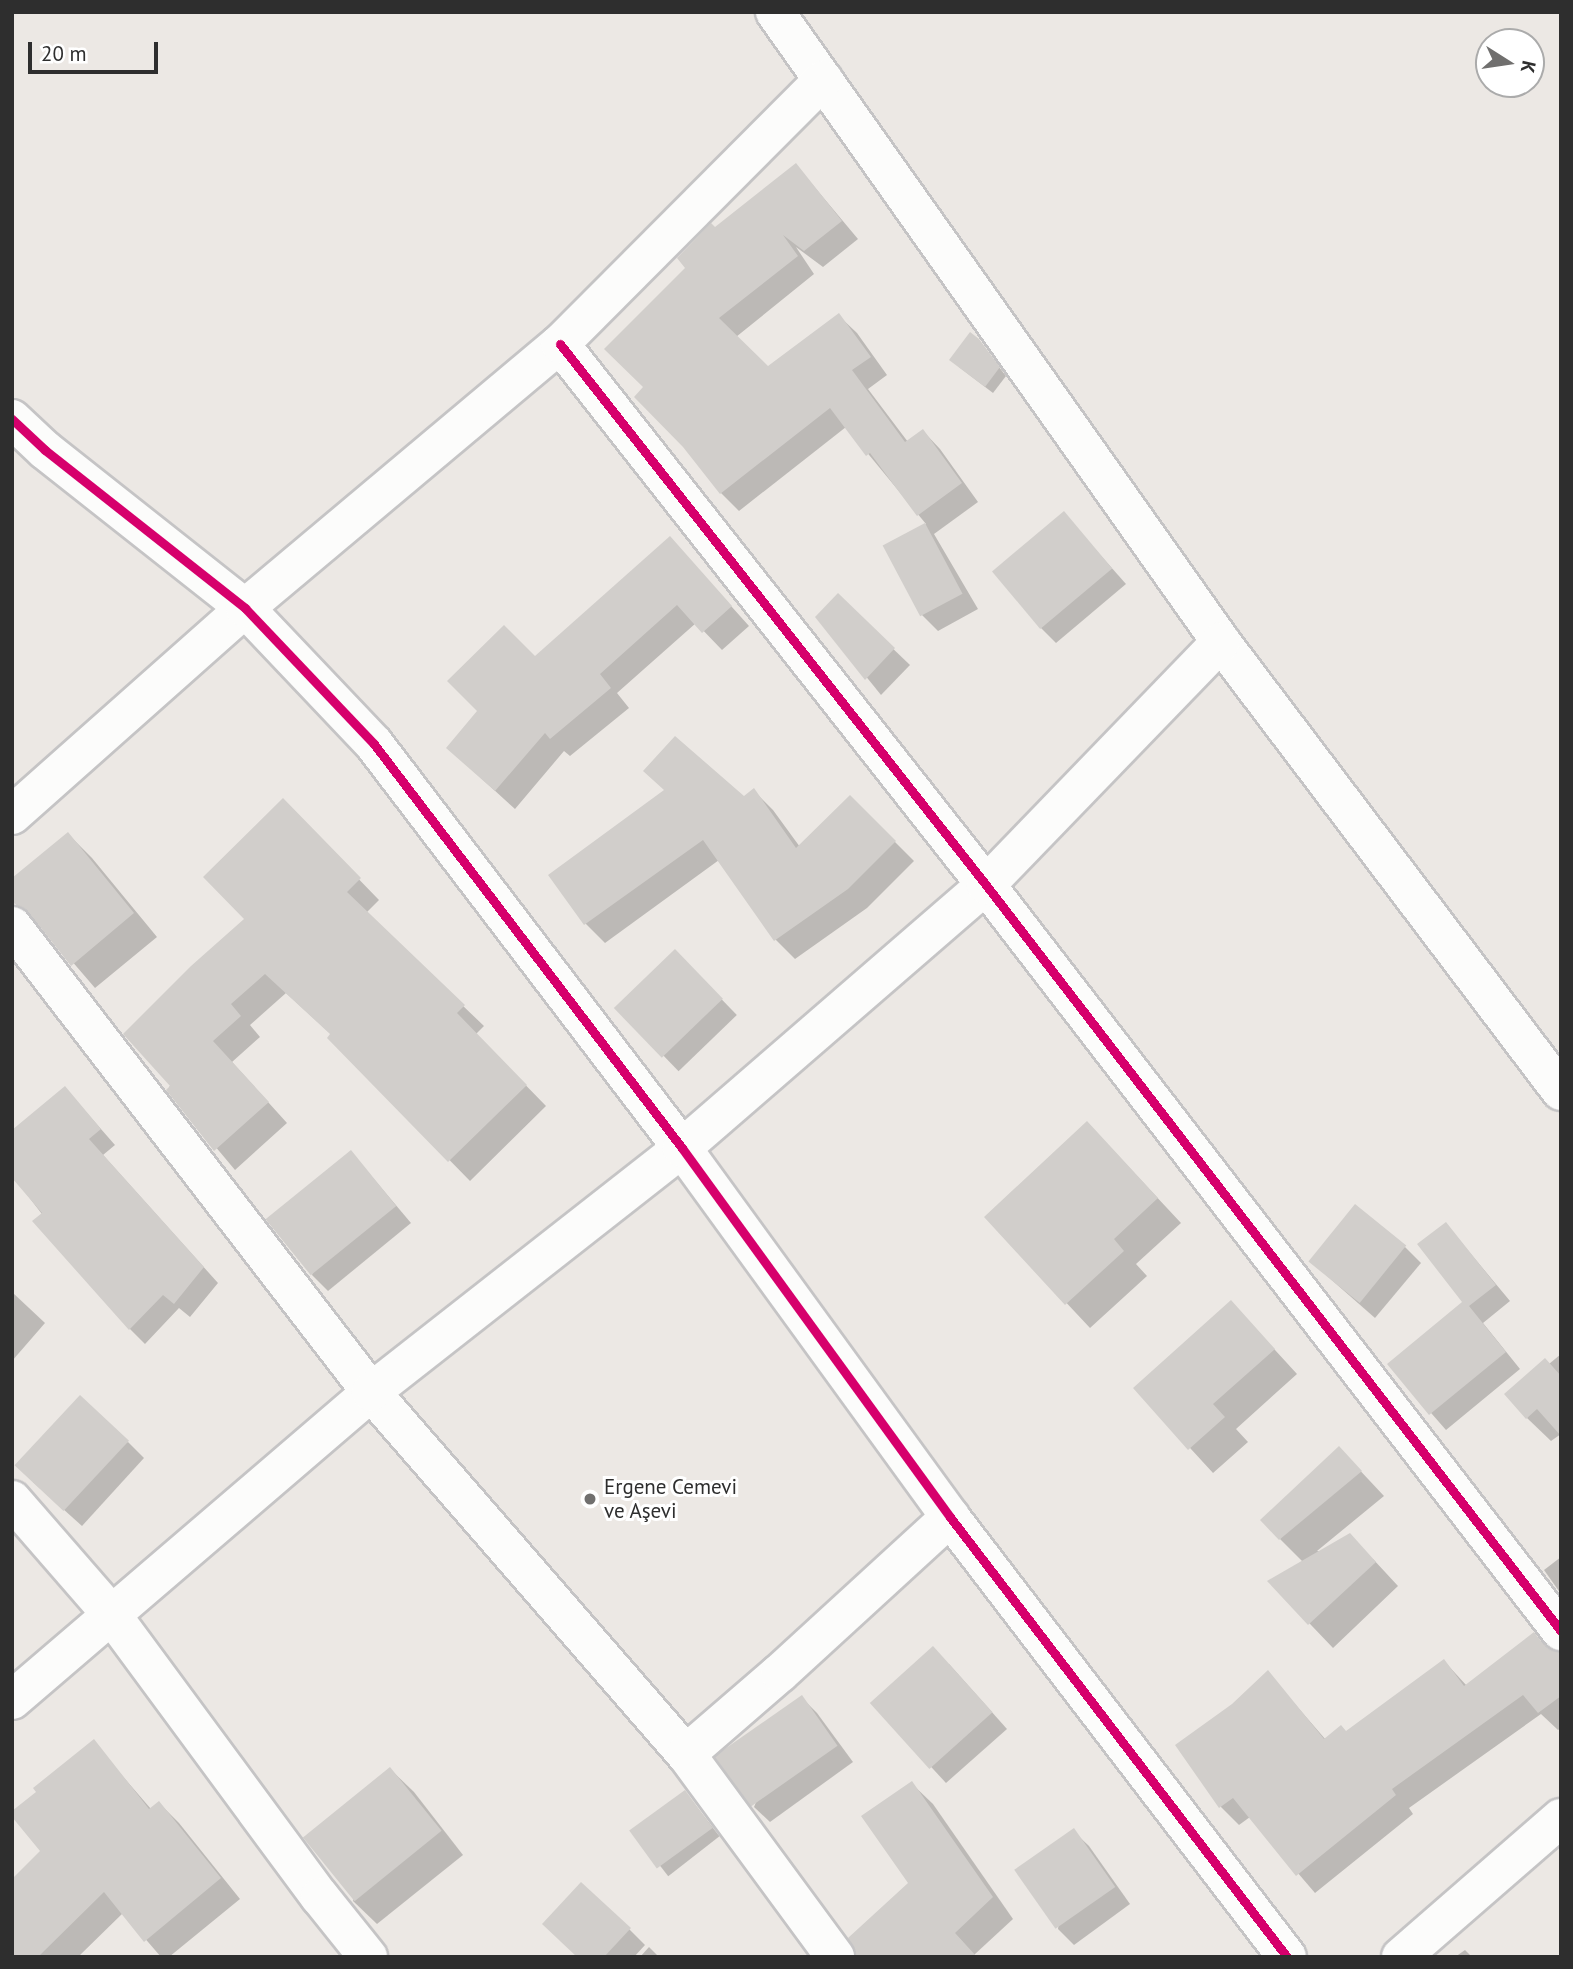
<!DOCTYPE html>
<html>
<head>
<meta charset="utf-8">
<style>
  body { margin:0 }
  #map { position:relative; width:1573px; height:1969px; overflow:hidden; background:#ece8e4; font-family:"PT Sans",sans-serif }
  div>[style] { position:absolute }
  .shadow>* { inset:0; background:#0003; transform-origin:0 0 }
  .building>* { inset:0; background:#d1cecb; transform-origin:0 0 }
  .roads { filter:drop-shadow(2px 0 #c5c4c5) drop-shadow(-2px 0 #c5c4c5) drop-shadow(0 2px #c5c4c5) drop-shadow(0 -2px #c5c4c5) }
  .minor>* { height:38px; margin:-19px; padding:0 19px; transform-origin:19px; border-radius:19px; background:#fcfcfb }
  .cycleway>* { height:9px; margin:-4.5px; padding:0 4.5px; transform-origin:4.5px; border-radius:4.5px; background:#d6006c }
  .dots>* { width:19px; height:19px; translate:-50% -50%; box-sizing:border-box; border:4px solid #fff; border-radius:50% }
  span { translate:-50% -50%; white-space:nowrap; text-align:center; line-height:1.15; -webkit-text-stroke:6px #fff; paint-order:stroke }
  .poi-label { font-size:21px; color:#2e2e2e }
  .left { translate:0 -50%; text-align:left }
  .frame { position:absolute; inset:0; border:14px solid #2e2e2e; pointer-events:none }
  .north { position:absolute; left:1475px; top:28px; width:70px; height:70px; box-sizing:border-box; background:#fff; border:2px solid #ababab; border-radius:50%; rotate:102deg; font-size:19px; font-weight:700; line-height:28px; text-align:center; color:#2e2e2e }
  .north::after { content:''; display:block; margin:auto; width:24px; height:32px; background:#706f6e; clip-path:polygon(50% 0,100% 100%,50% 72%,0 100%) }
  .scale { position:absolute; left:28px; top:42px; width:130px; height:32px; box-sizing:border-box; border:4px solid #2e2e2e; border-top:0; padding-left:9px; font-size:21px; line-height:24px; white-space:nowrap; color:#2e2e2e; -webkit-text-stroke:5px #fff; paint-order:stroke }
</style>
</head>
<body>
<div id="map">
  <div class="shadow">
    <div style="clip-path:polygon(796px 165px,858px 239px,823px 267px,796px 247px,814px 274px,736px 337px,768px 369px,839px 316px,857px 333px,887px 375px,868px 389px,908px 442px,923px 431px,940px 449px,978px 502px,934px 534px,978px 609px,938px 631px,922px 615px,885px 546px,926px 524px,846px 427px,739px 511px,721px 493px,646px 387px,687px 268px,715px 229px)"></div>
    <div style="clip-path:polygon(978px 340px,1006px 376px,993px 393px,959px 367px)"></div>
    <div style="clip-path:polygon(1064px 514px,1126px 584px,1056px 643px,1041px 628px)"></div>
    <div style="clip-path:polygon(670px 538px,749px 626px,722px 650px,696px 623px,617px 693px,629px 708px,570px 756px,564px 751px,515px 809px,448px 748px,535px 658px)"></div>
    <div style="clip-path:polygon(838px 596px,910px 665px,881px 695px,818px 617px)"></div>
    <div style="clip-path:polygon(666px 791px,744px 798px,754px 791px,773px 810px,800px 847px,850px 797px,914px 861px,867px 908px,795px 959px,776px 940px,719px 860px,605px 943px,586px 924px,551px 876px)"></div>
    <div style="clip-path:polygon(283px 801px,379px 900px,366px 913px,484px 1026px,476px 1034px,546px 1106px,470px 1181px,330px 1038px,332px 1035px,286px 993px,250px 1025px,260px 1037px,232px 1062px,287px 1123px,235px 1170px,168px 1090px,246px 919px)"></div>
    <div style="clip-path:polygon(68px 834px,92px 858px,157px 937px,95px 988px,46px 931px,16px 904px)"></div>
    <div style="left:675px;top:951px;width:89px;height:81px;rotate:46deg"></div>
    <div style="clip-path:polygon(65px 1088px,115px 1145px,103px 1155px,218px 1283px,190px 1317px,179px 1308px,145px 1344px,130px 1329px,12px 1175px,12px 1128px,15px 1130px)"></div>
    <div style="clip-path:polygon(1110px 1147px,1181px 1223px,1136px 1264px,1147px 1276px,1090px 1328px,986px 1217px)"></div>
    <div style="clip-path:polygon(351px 1152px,411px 1223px,328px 1291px,312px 1275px)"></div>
    <div style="clip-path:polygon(1446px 1224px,1510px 1301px,1483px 1323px,1520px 1369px,1446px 1430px,1389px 1365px,1464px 1303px)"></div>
    <div style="clip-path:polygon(1405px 1247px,1421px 1263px,1375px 1318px,1310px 1261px)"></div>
    <div style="clip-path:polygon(12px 1292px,45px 1323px,12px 1361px)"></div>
    <div style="clip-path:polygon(1231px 1302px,1297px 1374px,1236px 1429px,1248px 1442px,1213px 1473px,1135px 1388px)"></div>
    <div style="clip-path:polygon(1561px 1354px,1561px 1434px,1551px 1441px,1527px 1418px,1549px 1364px)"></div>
    <div style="clip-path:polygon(128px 1442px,144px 1458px,82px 1526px,33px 1482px)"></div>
    <div style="clip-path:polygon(1339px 1448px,1384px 1496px,1317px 1551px,1373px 1559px,1398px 1586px,1333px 1648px,1269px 1581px,1303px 1562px,1280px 1539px)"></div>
    <div style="clip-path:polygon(1561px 1557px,1561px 1594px,1544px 1570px)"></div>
    <div style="clip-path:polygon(1534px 1634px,1552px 1653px,1561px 1654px,1561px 1728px,1558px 1730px,1541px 1714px,1409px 1808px,1413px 1814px,1315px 1893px,1250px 1817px,1239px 1825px,1221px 1807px,1233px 1705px,1268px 1673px,1326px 1740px,1346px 1733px,1444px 1661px,1467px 1686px)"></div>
    <div style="clip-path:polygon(949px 1664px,1007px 1729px,946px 1783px,872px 1703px)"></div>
    <div style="clip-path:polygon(801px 1697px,817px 1713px,853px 1762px,770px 1822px,754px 1807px)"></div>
    <div style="clip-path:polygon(93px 1742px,151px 1809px,159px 1803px,179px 1823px,240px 1899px,169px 1957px,161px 1957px,123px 1913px,78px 1957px,12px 1957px,43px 1852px)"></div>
    <div style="clip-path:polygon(390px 1769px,414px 1792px,463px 1855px,377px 1924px,353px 1901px)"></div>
    <div style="clip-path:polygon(911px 1783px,933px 1804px,1013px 1919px,974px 1955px,910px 1883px)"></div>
    <div style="left:685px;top:1792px;width:56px;height:65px;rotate:52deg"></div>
    <div style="clip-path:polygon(1073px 1831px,1089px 1846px,1130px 1904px,1074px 1945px,1058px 1929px)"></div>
    <div style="clip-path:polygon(629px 1929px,645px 1945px,634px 1957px,578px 1957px)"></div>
    <div style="clip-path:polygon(649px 1947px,659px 1957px,640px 1957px)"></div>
    <div style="clip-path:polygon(1465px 1950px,1472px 1957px,1455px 1957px)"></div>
  </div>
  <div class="building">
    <div style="clip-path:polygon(796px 163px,842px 221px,804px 251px,783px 235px,798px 256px,719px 318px,768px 366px,839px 313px,871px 357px,852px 370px,905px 442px,923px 429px,962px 483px,917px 516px,870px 453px,866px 456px,830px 408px,720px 494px,683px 447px,634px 397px,643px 387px,604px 349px,685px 268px,677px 258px,711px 223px,715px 227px)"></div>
    <div style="clip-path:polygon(970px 332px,979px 339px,1000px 367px,985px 387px,949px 360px)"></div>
    <div style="left:1064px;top:511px;width:75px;height:94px;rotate:50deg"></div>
    <div style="left:925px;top:523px;width:80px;height:48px;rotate:62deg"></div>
    <div style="clip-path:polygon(670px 536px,732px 606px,702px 633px,677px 605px,600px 674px,611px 688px,550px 739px,545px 733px,495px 791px,446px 748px,477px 711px,447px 681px,504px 625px,535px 656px)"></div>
    <div style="clip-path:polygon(838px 593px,895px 648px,865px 680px,815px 617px)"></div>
    <div style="clip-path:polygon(675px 736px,744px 796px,754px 788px,796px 848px,850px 795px,896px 841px,848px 889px,774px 941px,703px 840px,584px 925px,548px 875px,664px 790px,643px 771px)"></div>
    <div style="clip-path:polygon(283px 798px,361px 878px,347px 892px,465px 1005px,457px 1013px,527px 1085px,448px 1162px,327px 1038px,330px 1034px,265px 974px,231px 1004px,241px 1016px,213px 1041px,269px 1102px,214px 1151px,166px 1090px,170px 1086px,123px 1034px,191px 966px,244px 919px,203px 877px)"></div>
    <div style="clip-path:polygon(68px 832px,134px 913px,71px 966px,29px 913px,12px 902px,12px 878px)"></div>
    <div style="left:675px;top:949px;width:69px;height:85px;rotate:46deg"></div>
    <div style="clip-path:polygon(65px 1086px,101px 1129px,89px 1139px,204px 1267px,174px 1304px,163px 1295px,129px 1330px,32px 1221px,42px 1213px,12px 1178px,12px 1130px)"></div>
    <div style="clip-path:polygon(1087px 1121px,1158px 1198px,1114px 1239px,1124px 1251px,1065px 1305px,984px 1217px)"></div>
    <div style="left:351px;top:1150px;width:72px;height:110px;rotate:51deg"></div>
    <div style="left:1355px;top:1204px;width:66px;height:74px;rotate:39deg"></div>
    <div style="clip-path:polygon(1446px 1222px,1496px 1285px,1469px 1306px,1506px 1352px,1429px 1415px,1387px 1364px,1462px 1302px,1417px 1244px)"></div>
    <div style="clip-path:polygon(1231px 1300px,1275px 1349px,1213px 1404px,1225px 1417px,1188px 1450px,1133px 1388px)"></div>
    <div style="clip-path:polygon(1545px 1358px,1561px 1376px,1561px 1436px,1537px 1409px,1526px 1419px,1504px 1394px)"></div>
    <div style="left:80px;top:1395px;width:67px;height:96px;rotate:43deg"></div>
    <div style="clip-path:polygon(1339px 1446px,1362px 1471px,1279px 1540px,1260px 1520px)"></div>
    <div style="clip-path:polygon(1350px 1533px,1376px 1562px,1308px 1625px,1267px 1581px)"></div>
    <div style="clip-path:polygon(1534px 1632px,1544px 1645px,1561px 1652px,1561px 1696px,1538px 1713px,1523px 1695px,1392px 1789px,1396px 1795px,1296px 1876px,1233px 1798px,1219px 1808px,1175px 1745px,1232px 1704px,1268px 1670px,1324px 1739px,1341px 1725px,1346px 1731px,1444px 1659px,1464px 1686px)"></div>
    <div style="left:933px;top:1646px;width:89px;height:85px;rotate:48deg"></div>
    <div style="left:802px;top:1695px;width:62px;height:107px;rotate:55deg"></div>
    <div style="clip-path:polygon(94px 1739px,149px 1809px,159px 1801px,221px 1878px,144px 1942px,104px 1892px,38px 1957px,12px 1957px,12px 1879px,40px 1851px,12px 1817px,12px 1811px,36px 1792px,33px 1788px)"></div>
    <div style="left:390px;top:1767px;width:82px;height:112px;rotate:51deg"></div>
    <div style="clip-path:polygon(912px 1781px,993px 1897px,955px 1933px,977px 1957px,857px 1957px,848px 1938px,908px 1883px,861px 1816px)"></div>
    <div style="left:685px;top:1790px;width:47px;height:69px;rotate:54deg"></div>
    <div style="left:1074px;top:1828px;width:72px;height:73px;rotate:55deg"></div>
    <div style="clip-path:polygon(581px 1882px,631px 1928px,604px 1957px,577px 1957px,542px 1924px)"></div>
  </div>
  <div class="roads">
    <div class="minor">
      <div style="left:775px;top:12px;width:772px;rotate:54.7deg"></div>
      <div style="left:1221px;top:642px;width:563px;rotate:52.87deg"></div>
      <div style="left:560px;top:344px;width:689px;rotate:51.78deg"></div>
      <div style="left:986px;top:885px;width:942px;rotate:52.38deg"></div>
      <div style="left:12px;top:419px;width:45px;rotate:43.2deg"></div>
      <div style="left:45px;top:450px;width:255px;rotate:38.3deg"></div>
      <div style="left:245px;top:608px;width:187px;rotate:46.5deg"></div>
      <div style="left:374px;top:744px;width:508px;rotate:52.68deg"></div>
      <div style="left:682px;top:1148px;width:456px;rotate:54deg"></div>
      <div style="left:950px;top:1517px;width:554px;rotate:52.55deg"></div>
      <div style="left:12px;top:815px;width:312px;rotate:-41.6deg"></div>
      <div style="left:245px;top:608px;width:411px;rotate:-40deg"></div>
      <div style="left:560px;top:344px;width:373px;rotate:-45.1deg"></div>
      <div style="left:12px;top:926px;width:588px;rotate:52.39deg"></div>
      <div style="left:371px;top:1392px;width:480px;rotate:49deg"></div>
      <div style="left:686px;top:1754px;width:252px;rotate:53.7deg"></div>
      <div style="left:12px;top:1500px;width:151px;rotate:49deg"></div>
      <div style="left:111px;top:1614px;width:352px;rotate:53.6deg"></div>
      <div style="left:320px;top:1897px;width:77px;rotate:51.3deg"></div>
      <div style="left:12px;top:1700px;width:473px;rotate:-40.6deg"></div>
      <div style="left:371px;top:1392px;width:395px;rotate:-38.1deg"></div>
      <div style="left:682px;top:1148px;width:402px;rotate:-40.9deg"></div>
      <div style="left:986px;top:885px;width:338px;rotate:-46deg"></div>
      <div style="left:686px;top:1754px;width:124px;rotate:-40.8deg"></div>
      <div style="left:780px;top:1673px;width:231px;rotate:-42.5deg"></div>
      <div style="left:1401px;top:1957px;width:212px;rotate:-41deg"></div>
    </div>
  </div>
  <div class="cycleway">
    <div style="left:560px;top:344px;width:689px;rotate:51.78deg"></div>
    <div style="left:986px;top:885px;width:942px;rotate:52.38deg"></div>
    <div style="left:12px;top:419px;width:45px;rotate:43.2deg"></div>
    <div style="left:45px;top:450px;width:255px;rotate:38.3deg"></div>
    <div style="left:245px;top:608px;width:187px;rotate:46.5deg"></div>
    <div style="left:374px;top:744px;width:508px;rotate:52.68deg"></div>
    <div style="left:682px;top:1148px;width:456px;rotate:54deg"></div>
    <div style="left:950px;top:1517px;width:554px;rotate:52.55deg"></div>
  </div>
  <div class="dots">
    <div style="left:590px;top:1499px;background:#706f6e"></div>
  </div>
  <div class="poi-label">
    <span class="left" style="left:604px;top:1499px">Ergene Cemevi<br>ve Aşevi</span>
  </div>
  <div class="frame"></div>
  <div class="north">K</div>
  <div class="scale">20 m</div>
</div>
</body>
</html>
